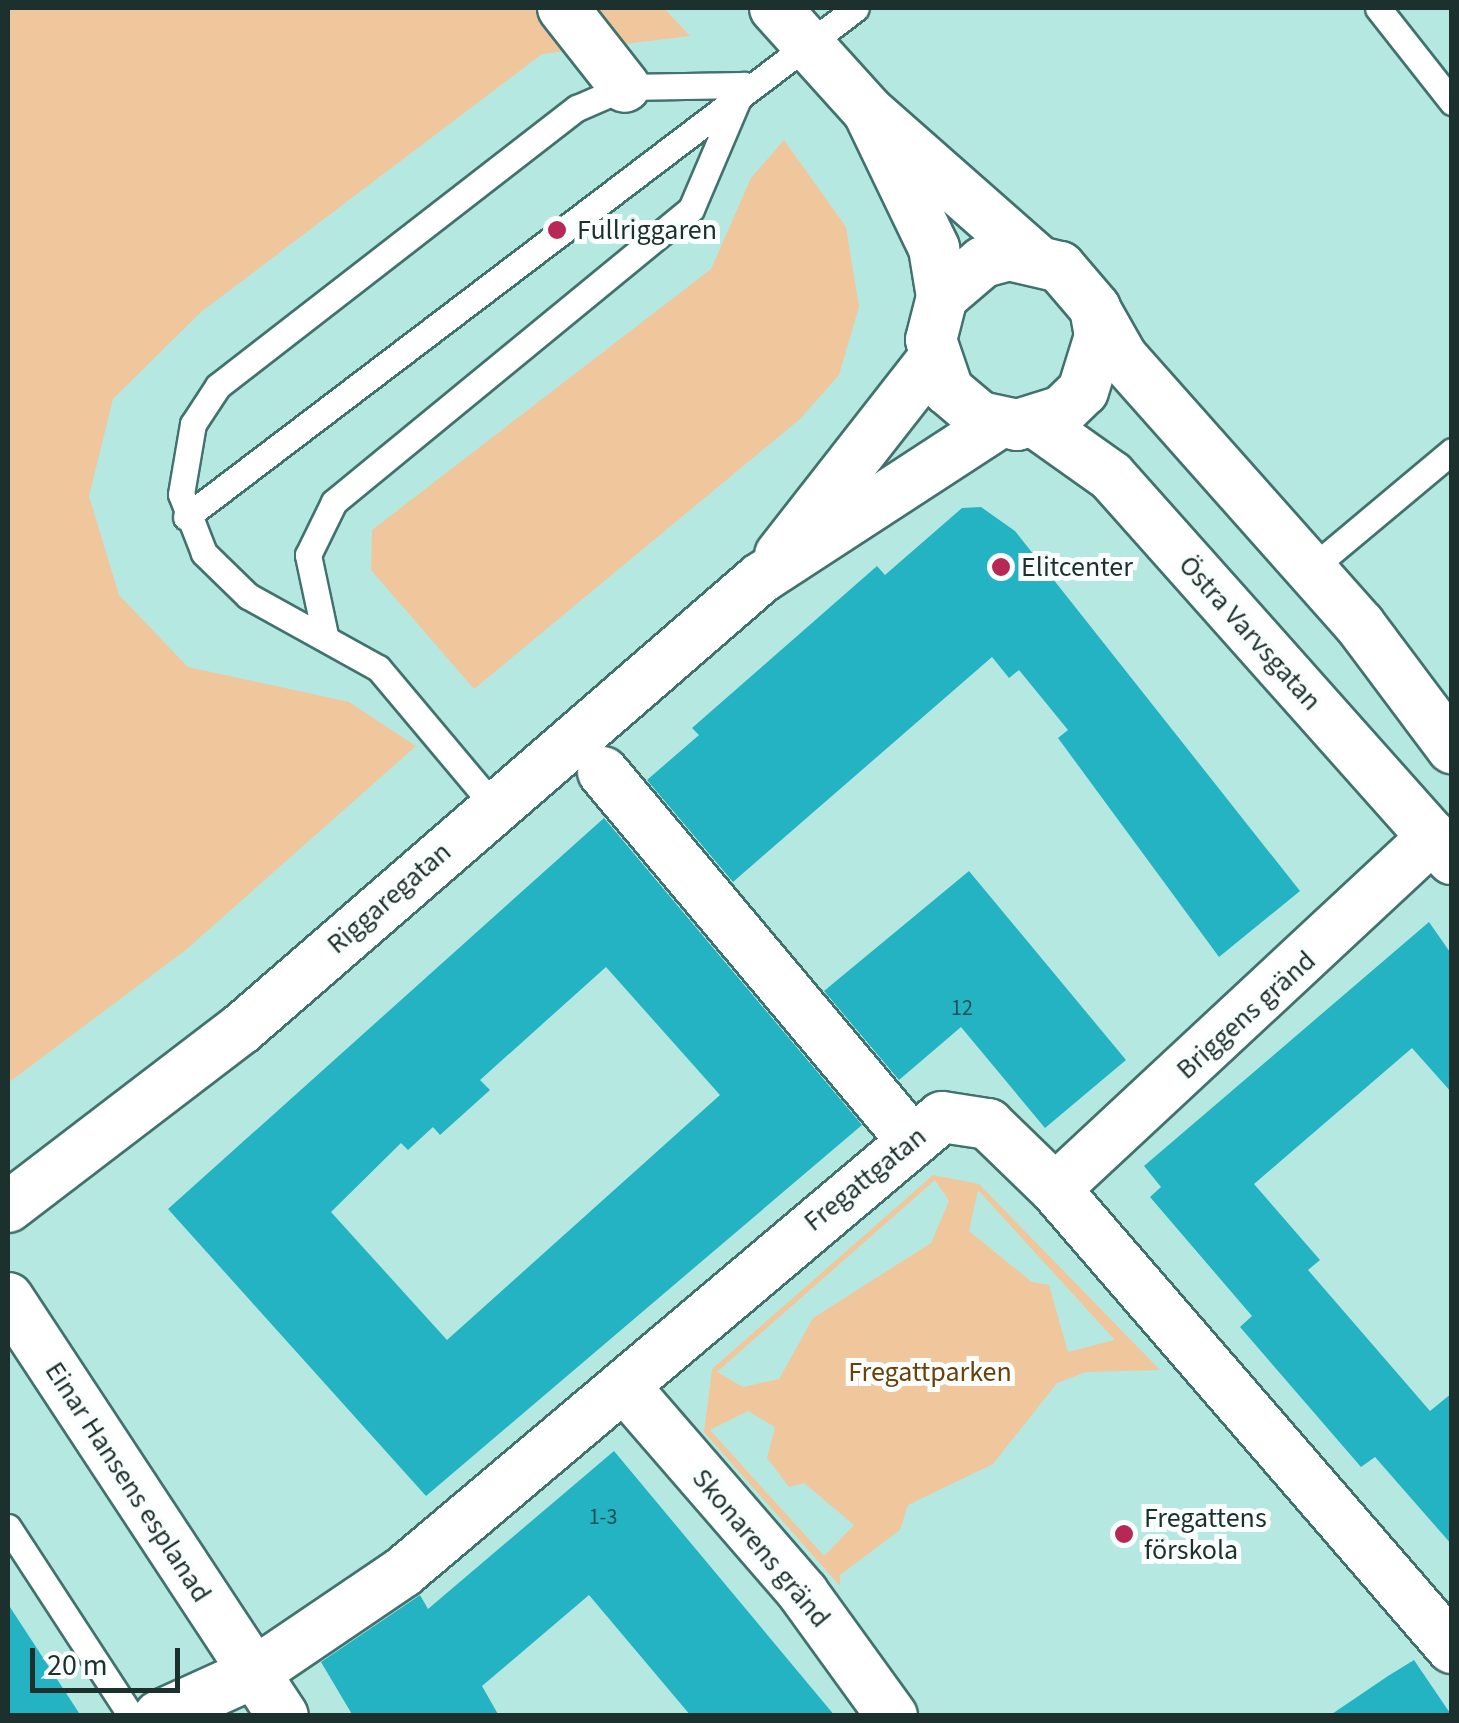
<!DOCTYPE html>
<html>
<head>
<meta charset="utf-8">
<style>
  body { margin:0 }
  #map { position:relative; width:1459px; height:1723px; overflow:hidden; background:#b6e8e2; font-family:"Source Sans 3",sans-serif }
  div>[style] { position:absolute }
  .green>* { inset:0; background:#f0c69c }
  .building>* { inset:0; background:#24b3c3 }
  .roads { filter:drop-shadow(2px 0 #42726d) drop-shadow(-2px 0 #42726d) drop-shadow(0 2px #42726d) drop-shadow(0 -2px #42726d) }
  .lane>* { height:25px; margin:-12.5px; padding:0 12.5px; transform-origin:12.5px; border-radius:12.5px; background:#fff }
  .street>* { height:50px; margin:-25px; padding:0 25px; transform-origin:25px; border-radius:25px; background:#fff }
  .dots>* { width:28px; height:28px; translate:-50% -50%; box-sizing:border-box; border:5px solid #fafffe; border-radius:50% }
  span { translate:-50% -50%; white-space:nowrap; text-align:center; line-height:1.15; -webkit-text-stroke:10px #fafffe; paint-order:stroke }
  .number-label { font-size:22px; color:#1e5153 }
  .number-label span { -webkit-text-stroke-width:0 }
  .poi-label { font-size:28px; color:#1c302e }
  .left { translate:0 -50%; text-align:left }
  .street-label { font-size:28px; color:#1c302e }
  .park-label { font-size:28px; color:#6b410a }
  .frame { position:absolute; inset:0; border:10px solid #1c302e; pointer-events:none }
  .scale { position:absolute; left:30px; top:1648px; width:150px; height:45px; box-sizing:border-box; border:5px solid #1c302e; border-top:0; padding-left:12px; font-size:30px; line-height:35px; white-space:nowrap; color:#1c302e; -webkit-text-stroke:8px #fafffe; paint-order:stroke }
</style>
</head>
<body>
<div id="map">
  <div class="green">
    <div style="clip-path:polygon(8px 8px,664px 8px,690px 36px,542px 54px,201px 312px,113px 399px,89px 496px,119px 595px,188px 667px,349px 702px,416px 746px,187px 949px,8px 1083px)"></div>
    <div style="clip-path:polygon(784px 140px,846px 227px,859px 307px,839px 375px,800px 419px,474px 689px,371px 570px,372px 530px,711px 269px,751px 178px)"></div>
    <div style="clip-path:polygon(evenodd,933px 1175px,979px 1184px,1160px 1370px,1086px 1372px,1057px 1383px,993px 1464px,908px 1505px,900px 1530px,840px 1575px,840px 1586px,704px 1432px,712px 1369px,933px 1175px,935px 1180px,949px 1201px,931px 1243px,813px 1318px,779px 1379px,743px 1387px,717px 1372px,935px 1180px,933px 1175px,978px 1190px,1114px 1339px,1114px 1340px,1068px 1352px,1049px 1285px,1032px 1282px,969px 1231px,978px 1190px,933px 1175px,748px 1411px,775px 1427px,767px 1458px,789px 1487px,804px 1483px,854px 1525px,824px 1556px,710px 1430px,748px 1411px)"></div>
  </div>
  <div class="building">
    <div style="clip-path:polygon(981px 507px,1015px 531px,1300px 891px,1219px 957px,1058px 738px,1068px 730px,1019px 670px,1009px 678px,992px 657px,733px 882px,647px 780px,699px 735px,692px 728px,877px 566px,885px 575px,962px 508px)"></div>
    <div style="clip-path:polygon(evenodd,604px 818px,862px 1125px,426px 1496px,168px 1209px,604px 818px,606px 967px,720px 1095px,447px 1340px,331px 1212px,401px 1143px,408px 1150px,433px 1127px,440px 1135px,490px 1090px,480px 1080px,606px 967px)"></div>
    <div style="clip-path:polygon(969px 871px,1126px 1060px,1045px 1128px,961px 1027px,899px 1080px,824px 991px)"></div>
    <div style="clip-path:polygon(1429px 922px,1452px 955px,1452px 1093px,1412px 1048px,1254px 1184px,1320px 1260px,1308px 1270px,1430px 1411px,1452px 1393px,1452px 1545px,1375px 1457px,1361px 1467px,1240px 1327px,1252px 1316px,1150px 1197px,1161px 1187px,1144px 1166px)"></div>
    <div style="clip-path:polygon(614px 1451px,835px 1716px,691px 1716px,589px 1595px,482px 1686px,499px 1716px,353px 1716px,321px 1662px,420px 1595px,428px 1609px)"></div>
    <div style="clip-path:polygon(8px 1604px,81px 1716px,8px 1716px)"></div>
    <div style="clip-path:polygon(1414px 1660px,1452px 1716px,1329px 1716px,1388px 1676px)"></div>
  </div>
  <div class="roads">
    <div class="lane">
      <div style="left:1378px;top:8px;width:120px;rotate:51.8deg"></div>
      <div style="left:186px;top:517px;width:841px;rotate:-37.22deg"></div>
      <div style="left:1311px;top:569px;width:184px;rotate:-39.9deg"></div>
      <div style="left:325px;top:635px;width:82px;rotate:-102deg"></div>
      <div style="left:308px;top:555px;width:59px;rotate:-63.9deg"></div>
      <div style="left:334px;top:502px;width:462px;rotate:-39.4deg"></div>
      <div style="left:691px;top:209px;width:135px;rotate:-66.9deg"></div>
      <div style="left:494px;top:806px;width:180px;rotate:-130deg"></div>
      <div style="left:378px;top:668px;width:149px;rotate:-151deg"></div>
      <div style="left:248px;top:596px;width:62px;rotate:-135.7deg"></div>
      <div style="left:204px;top:553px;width:63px;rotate:-111.3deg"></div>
      <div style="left:181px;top:494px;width:71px;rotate:-80.3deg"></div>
      <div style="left:193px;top:424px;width:45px;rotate:-56.7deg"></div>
      <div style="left:218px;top:386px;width:454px;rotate:-37.8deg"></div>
      <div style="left:577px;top:108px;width:52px;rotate:-23.6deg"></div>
      <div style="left:625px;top:87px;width:119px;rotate:-1deg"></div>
      <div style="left:8px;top:1527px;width:225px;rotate:56.9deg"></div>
    </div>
    <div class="street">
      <div style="left:563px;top:8px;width:100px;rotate:51.9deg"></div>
      <div style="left:775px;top:8px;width:139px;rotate:47.9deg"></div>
      <div style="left:868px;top:111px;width:222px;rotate:41.4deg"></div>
      <div style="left:868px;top:111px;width:152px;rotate:64.3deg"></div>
      <div style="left:934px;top:248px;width:50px;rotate:80.7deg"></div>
      <div style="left:942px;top:297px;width:44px;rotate:104.3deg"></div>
      <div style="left:931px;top:340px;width:53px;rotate:71.2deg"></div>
      <div style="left:948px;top:390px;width:42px;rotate:40.2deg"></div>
      <div style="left:980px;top:417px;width:38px;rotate:12deg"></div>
      <div style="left:1017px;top:425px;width:47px;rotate:-17.3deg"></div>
      <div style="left:1062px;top:411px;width:29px;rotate:-44deg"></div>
      <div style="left:1083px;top:391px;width:58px;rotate:-72.8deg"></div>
      <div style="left:1100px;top:336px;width:28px;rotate:-100deg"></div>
      <div style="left:1095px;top:308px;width:54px;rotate:-130.5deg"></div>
      <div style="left:1060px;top:267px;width:52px;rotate:-166.8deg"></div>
      <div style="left:1009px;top:255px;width:27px;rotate:165deg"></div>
      <div style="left:983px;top:262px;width:54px;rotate:139.5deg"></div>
      <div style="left:1096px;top:311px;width:53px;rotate:60.5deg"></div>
      <div style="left:1122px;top:357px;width:358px;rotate:48.4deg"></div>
      <div style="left:1360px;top:625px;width:154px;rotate:53.2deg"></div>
      <div style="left:1035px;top:422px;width:93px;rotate:35.4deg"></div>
      <div style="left:1111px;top:476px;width:513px;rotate:48.32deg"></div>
      <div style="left:780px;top:555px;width:249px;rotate:-52deg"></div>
      <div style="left:603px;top:772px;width:479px;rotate:50deg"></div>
      <div style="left:1055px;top:1189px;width:517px;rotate:-42.96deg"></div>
      <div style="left:8px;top:1207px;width:293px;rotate:-37.4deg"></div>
      <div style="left:241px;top:1029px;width:688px;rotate:-40.94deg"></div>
      <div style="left:761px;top:578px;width:284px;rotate:-33.1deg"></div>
      <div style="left:8px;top:1298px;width:500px;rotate:56.66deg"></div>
      <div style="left:624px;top:1386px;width:274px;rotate:49.1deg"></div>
      <div style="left:803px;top:1593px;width:152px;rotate:54.1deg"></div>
      <div style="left:159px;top:1716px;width:104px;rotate:-24.4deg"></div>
      <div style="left:254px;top:1673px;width:180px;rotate:-34.1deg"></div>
      <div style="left:403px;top:1572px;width:705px;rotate:-40.17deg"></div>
      <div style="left:942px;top:1117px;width:47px;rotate:8.7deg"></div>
      <div style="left:988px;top:1124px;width:93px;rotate:44.1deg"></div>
      <div style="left:1055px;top:1189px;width:607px;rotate:49.14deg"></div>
    </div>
  </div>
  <div class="dots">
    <div style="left:557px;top:230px;background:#b72856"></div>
    <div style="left:1001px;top:567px;background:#b72856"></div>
    <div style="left:1124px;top:1534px;background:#b72856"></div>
  </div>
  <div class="number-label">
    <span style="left:962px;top:1009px">12</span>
    <span style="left:603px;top:1518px">1-3</span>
  </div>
  <div class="poi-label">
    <span class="left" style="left:577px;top:230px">Fullriggaren</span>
    <span class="left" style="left:1021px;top:567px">Elitcenter</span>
    <span class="left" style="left:1144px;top:1534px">Fregattens<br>förskola</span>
  </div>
  <div class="street-label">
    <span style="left:1250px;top:633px;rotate:48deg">Östra Varvsgatan</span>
    <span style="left:389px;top:898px;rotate:-41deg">Riggaregatan</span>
    <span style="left:1246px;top:1015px;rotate:-42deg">Briggens gränd</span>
    <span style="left:865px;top:1179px;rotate:-39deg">Fregattgatan</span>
    <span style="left:128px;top:1482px;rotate:57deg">Einar Hansens esplanad</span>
    <span style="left:761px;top:1548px;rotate:50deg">Skonarens gränd</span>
  </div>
  <div class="park-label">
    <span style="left:930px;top:1372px">Fregattparken</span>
  </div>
  <div class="frame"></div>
  <div class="scale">20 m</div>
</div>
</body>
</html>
